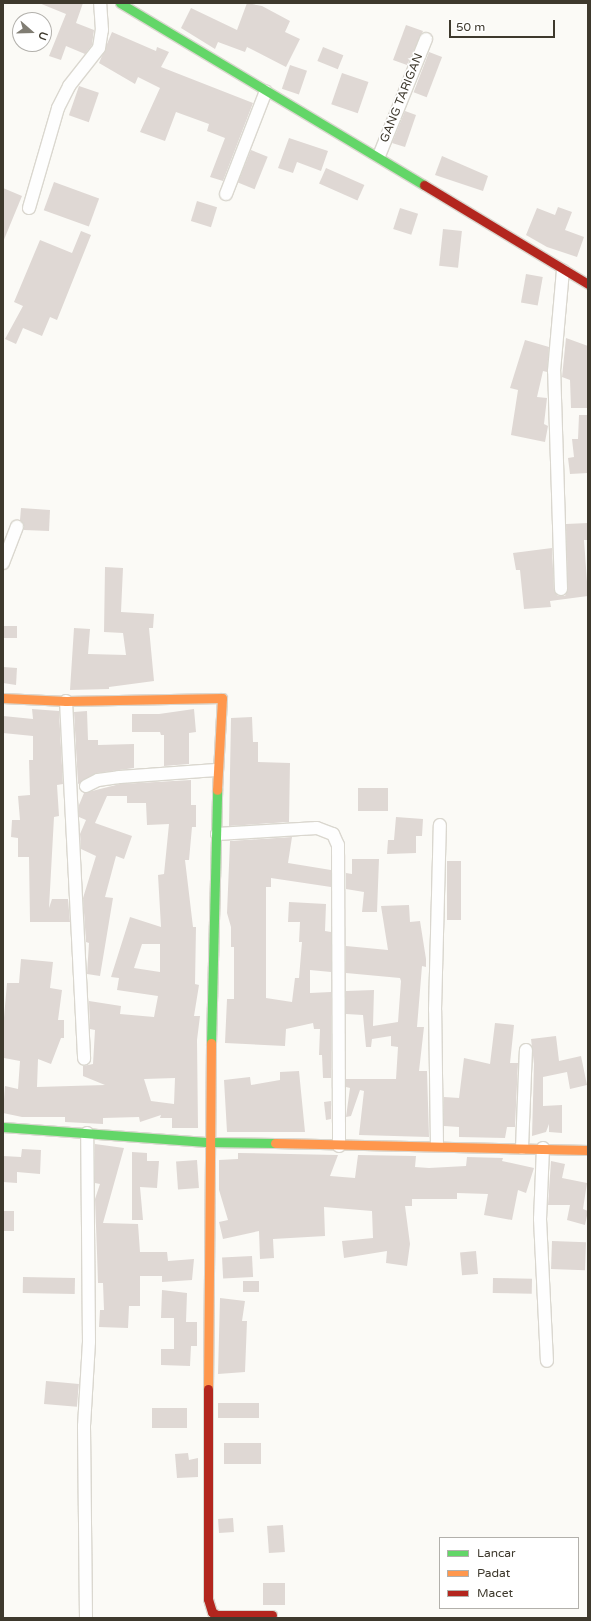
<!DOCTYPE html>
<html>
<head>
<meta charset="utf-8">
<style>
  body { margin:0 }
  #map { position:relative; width:591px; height:1621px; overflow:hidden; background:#fbfaf6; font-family:"Varela Round",sans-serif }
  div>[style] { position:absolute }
  .building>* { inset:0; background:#dfd8d4; transform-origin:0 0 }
  .roads { filter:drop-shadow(1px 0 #dad7cf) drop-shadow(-1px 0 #dad7cf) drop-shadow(0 1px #dad7cf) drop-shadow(0 -1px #dad7cf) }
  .street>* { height:12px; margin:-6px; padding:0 6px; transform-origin:6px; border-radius:6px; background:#fefefe }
  .fast>* { height:9px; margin:-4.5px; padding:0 4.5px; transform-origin:4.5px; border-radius:4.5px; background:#63d668 }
  .slow>* { height:9px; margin:-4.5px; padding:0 4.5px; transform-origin:4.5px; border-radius:4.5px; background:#ff974d }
  .jam>* { height:9px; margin:-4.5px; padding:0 4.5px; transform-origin:4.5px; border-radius:4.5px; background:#b3261e }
  span { translate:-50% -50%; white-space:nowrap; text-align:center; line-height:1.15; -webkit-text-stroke:3.5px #fff; paint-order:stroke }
  .street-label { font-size:12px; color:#3e392d }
  .frame { position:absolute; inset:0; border:4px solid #3e392d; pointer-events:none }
  .legend { position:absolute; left:439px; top:1537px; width:140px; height:72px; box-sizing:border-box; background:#fff; border:1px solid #b2b0ab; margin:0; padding:5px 7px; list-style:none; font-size:12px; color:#3e392d }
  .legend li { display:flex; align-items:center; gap:8px; height:20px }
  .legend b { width:20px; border:1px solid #b2b0ab }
  .north { position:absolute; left:12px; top:12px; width:40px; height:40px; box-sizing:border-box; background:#fff; border:1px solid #b2b0ab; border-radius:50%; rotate:110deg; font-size:11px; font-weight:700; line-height:16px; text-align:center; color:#3e392d }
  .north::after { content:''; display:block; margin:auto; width:14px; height:18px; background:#807d73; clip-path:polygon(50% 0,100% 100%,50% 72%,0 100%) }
  .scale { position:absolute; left:449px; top:20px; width:106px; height:18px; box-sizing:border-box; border:2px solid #3e392d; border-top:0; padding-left:5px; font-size:12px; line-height:14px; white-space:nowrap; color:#3e392d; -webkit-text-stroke:3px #fff; paint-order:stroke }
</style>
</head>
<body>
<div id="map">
  <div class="building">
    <div style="clip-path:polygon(39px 3px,83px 3px,76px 23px,94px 30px,92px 45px,85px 54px,66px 46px,61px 60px,49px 56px,66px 14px)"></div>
    <div style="clip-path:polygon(247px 3px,262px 6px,290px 21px,285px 32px,300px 39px,286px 67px,247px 47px,245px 52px,218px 42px,215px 49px,181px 28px,191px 8px,237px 30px)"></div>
    <div style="clip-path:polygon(406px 25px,423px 31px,407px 65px,393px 60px)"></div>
    <div style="clip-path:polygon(112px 32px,156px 51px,157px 47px,169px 52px,161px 67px,253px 103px,223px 181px,210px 177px,225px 138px,207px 131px,209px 124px,176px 112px,165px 141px,140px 132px,160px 88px,138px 77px,135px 84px,99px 63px)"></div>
    <div style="left:323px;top:47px;width:22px;height:15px;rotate:22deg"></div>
    <div style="left:429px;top:52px;width:14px;height:43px;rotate:21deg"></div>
    <div style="left:290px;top:65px;width:18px;height:25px;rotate:19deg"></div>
    <div style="left:342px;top:73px;width:28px;height:33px;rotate:19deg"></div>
    <div style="left:79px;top:86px;width:21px;height:31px;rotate:19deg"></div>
    <div style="clip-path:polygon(405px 111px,416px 115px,405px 147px,392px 143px)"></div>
    <div style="clip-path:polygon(289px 138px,328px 151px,321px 171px,297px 162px,293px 173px,278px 168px)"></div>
    <div style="left:251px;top:150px;width:18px;height:35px;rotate:22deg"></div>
    <div style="clip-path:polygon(442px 156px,488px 176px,483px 191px,435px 175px)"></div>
    <div style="left:326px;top:168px;width:42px;height:17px;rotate:24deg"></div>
    <div style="left:54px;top:182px;width:48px;height:30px;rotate:20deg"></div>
    <div style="clip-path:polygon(3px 188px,22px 196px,3px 242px)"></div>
    <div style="left:197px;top:201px;width:21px;height:21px;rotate:17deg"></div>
    <div style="clip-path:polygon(558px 207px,572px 212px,565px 230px,584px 237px,577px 257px,547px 247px,526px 235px,537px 208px,555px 215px)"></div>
    <div style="left:400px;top:208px;width:19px;height:22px;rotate:18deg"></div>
    <div style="left:443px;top:229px;width:19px;height:37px;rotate:6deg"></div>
    <div style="clip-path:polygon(81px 231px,91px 235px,57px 320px,50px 317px,42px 336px,23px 328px,16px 344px,5px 339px,23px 306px,14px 302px,40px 240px,72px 253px)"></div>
    <div style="left:526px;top:274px;width:17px;height:29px;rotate:10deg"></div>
    <div style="clip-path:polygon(566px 338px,588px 346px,588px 408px,571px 408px,570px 380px,562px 377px)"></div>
    <div style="clip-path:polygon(525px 340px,549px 347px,547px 372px,543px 371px,537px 397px,547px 398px,544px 424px,548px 426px,545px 442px,511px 435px,518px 390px,510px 388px)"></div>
    <div style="clip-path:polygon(579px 415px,588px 415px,588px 473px,570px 474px,568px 458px,574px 457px,572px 439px,578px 439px)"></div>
    <div style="clip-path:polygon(21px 508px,50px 510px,49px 531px,24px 530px,20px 520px)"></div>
    <div style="clip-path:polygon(588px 523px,588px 540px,584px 540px,588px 596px,550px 601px,551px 607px,524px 609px,520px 570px,516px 570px,513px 553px,552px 548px,554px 590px,558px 596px,565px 596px,568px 589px,566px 524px)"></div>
    <div style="clip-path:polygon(105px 567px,123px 568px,121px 612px,154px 614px,153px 628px,149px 628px,154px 681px,109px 687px,109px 689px,70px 690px,74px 628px,90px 629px,88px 654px,126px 655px,123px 633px,104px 632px)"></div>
    <div style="left:3px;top:626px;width:14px;height:12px"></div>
    <div style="clip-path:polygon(3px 667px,17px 668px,16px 685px,3px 683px)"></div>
    <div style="clip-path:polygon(32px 709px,59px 711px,63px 784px,57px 785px,59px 816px,54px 817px,49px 908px,52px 899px,68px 899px,70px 922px,30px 922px,29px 857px,18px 857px,18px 838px,11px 837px,12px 820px,20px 820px,18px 796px,30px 795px,29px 760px,33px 760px,33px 736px,3px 733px,3px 716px,33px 719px)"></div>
    <div style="clip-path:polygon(194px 709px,196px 732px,189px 733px,189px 764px,164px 766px,164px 735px,161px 735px,160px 732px,132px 732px,132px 714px,159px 714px)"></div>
    <div style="clip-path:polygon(87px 711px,88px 740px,98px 740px,98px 745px,134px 744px,134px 768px,97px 773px,78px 784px,74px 712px)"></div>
    <div style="clip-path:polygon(252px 717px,253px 742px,258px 742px,258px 762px,290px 763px,289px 822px,229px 826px,231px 718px)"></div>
    <div style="clip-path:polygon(evenodd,191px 780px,191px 805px,196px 805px,196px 827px,192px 827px,189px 860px,185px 860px,193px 927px,196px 927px,195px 984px,199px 985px,194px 1016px,200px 1016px,197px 1040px,198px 1128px,172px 1128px,172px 1118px,160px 1118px,161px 1115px,140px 1122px,139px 1117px,103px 1118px,103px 1124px,65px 1122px,65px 1117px,22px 1117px,3px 1113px,5px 1086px,18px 1089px,20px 1061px,4px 1058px,3px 1029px,7px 983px,19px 983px,21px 959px,53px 962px,50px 988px,62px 990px,58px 1020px,64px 1020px,64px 1038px,61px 1038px,51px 1064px,38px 1059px,37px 1087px,105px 1085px,83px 1076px,83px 1066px,93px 1064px,95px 1030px,90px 1029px,89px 1001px,121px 1006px,120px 1014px,154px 1017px,158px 996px,117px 990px,119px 978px,111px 977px,130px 917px,161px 927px,158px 875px,164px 874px,169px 824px,147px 825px,146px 803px,127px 803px,127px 796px,107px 796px,95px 823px,132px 836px,124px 859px,116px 856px,105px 897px,113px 898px,100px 976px,87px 974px,89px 943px,86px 942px,83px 898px,96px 856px,81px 849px,80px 834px,86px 820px,79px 817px,79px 805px,84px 793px,120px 784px,191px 780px,142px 944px,160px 944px,160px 972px,134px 968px,142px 944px,191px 780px,175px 1078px,174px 1104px,151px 1101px,144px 1079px,175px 1078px)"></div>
    <div style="left:358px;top:788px;width:30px;height:23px"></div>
    <div style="clip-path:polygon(396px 817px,423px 819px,422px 836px,416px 836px,416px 853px,387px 854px,388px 840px,394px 840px)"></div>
    <div style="clip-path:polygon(292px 837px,288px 863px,331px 870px,331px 887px,271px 878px,271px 887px,266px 887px,266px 998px,292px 1002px,295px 978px,299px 978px,302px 942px,299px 942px,300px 922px,288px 922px,289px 902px,326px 904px,325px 931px,331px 932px,331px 972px,310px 970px,310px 993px,331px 992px,331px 1078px,323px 1078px,322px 1055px,319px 1055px,320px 1029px,314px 1029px,313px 1023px,286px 1029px,285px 1046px,225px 1043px,227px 999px,234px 999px,234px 947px,231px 947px,231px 927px,227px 913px,230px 841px)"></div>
    <div style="clip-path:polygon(352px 859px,379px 859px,377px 912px,362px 912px,364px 892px,346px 889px,346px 873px,352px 874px)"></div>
    <div style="left:447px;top:861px;width:14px;height:59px"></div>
    <div style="clip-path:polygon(409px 905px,410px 922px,420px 921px,426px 959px,426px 967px,422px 966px,417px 1027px,424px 1027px,419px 1071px,427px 1071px,429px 1137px,359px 1135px,364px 1091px,360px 1090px,351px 1116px,346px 1117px,350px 1088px,346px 1087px,346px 1079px,396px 1079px,398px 1047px,391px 1046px,391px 1036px,372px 1039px,371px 1047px,366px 1047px,363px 1015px,346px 1014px,346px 991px,374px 990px,373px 1026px,398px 1022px,401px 981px,400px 978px,346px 973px,346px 946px,388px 950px,381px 906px)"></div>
    <div style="clip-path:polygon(495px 1023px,514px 1025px,510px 1063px,518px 1063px,515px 1127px,507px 1127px,505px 1138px,459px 1137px,459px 1127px,444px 1126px,444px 1097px,459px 1098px,464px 1058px,490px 1064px)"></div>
    <div style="clip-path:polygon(556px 1036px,559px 1061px,581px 1056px,587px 1085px,570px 1089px,567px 1072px,543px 1077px,543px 1106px,562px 1105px,562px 1133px,549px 1132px,549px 1124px,546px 1132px,532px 1136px,534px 1064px,531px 1039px)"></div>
    <div style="clip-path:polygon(299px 1071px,305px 1132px,227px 1132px,224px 1080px,250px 1077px,251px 1085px,280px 1080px,280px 1072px)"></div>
    <div style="clip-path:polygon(331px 1101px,331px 1119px,326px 1120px,324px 1102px)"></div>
    <div style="clip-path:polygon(95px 1144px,124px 1148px,103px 1223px,138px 1224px,140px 1252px,167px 1252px,168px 1261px,194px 1259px,192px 1280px,162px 1282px,162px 1276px,140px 1276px,140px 1306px,129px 1306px,128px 1328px,99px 1327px,100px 1310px,104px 1310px,103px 1283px,98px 1283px,97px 1253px,95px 1199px,100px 1184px,95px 1183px)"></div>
    <div style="clip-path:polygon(22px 1149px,41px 1150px,40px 1174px,17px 1172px,17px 1183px,3px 1182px,3px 1156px,21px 1157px)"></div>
    <div style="clip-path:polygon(132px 1152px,147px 1153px,147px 1161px,159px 1161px,157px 1188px,140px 1187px,143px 1220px,132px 1220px)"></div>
    <div style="clip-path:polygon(238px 1153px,338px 1155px,330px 1176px,355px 1178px,358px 1155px,416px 1156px,415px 1167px,429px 1168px,466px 1166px,467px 1157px,503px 1158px,502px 1161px,534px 1168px,526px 1193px,518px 1190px,512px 1220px,484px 1215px,488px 1194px,457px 1193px,457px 1199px,412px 1199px,412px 1206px,405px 1206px,410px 1244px,407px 1266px,386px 1263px,387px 1251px,344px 1258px,342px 1241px,373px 1238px,372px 1211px,324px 1207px,325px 1236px,273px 1239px,274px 1258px,260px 1259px,259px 1231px,223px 1239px,219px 1222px,228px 1220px,219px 1190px,219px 1160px,238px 1159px)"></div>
    <div style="left:197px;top:1160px;width:28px;height:21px;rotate:86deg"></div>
    <div style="clip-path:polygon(551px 1161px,565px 1164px,562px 1178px,587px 1183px,583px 1209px,588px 1211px,585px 1225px,567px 1220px,570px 1205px,548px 1205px)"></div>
    <div style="left:3px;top:1211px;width:11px;height:20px"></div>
    <div style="left:552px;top:1241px;width:34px;height:28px;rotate:2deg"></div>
    <div style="left:476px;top:1251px;width:23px;height:16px;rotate:85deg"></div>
    <div style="left:252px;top:1256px;width:21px;height:30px;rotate:87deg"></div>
    <div style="left:23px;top:1277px;width:52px;height:16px;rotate:1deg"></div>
    <div style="left:493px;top:1278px;width:39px;height:15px;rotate:1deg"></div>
    <div style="left:259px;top:1281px;width:11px;height:16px;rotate:90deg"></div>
    <div style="clip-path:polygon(162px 1290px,187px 1293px,186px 1322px,197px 1322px,197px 1346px,191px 1346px,190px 1366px,161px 1365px,161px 1349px,174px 1349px,174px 1318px,161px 1318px)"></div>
    <div style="clip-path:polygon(220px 1298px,245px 1301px,242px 1321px,247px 1321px,245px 1372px,218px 1374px)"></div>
    <div style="left:46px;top:1381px;width:33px;height:23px;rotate:5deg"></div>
    <div style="left:259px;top:1403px;width:15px;height:41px;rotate:90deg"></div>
    <div style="left:152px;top:1408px;width:35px;height:20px"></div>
    <div style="left:261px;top:1443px;width:21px;height:37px;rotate:90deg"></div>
    <div style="clip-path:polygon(188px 1453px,189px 1460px,198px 1458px,198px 1477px,177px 1478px,175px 1454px)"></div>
    <div style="left:233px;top:1518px;width:14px;height:15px;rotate:86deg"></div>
    <div style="left:283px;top:1525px;width:27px;height:16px;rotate:86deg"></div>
    <div style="left:263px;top:1583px;width:22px;height:22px"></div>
  </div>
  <div class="roads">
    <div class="street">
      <div style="left:379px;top:156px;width:126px;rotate:-68.1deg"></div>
      <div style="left:226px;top:194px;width:110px;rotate:-68.8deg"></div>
      <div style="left:29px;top:208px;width:104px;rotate:-73.8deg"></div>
      <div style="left:58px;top:108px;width:25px;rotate:-63deg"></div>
      <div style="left:69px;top:86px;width:48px;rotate:-51.7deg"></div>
      <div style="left:99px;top:48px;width:18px;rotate:-81deg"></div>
      <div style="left:102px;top:30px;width:27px;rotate:-94deg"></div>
      <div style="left:3px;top:563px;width:39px;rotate:-69deg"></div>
      <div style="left:561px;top:589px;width:218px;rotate:-91.8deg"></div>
      <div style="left:554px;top:371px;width:101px;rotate:-84.9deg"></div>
      <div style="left:66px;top:701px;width:358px;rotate:87.1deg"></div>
      <div style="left:86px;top:786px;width:13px;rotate:-27deg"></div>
      <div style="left:98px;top:780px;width:21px;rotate:-8deg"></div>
      <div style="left:119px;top:777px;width:98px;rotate:-4.1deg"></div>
      <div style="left:217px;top:834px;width:100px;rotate:-3.4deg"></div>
      <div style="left:317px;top:828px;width:17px;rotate:21deg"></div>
      <div style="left:333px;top:834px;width:12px;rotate:66deg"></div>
      <div style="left:338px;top:845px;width:301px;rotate:89.8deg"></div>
      <div style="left:437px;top:1145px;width:135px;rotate:-90.8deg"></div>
      <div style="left:435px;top:1010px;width:185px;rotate:-88.5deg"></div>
      <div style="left:522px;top:1148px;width:98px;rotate:-87.7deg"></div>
      <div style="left:543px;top:1148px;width:71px;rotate:92.4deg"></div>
      <div style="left:540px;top:1219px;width:142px;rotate:87.2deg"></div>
      <div style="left:86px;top:1618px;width:192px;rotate:-90.6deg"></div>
      <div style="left:84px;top:1426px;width:84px;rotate:-86.6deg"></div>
      <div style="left:89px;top:1342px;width:209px;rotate:-90.5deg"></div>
    </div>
    <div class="fast">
      <div style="left:120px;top:3px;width:354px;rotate:30.9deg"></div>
      <div style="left:211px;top:1043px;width:253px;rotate:-88.6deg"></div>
      <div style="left:3px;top:1127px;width:207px;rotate:4.2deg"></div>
      <div style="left:209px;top:1142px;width:66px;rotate:0.9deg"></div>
    </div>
    <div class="slow">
      <div style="left:3px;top:698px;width:63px;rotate:2.7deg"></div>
      <div style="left:66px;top:701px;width:156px;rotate:-1.1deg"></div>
      <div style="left:222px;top:698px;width:92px;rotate:93.1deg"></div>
      <div style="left:275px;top:1143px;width:313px;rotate:1.3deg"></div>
      <div style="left:208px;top:1389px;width:346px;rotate:-89.5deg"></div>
    </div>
    <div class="jam">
      <div style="left:424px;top:185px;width:192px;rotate:31.1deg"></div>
      <div style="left:208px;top:1389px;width:210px;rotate:90deg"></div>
      <div style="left:208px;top:1599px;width:14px;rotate:73deg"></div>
      <div style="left:212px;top:1612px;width:6px;rotate:31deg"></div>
      <div style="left:217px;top:1615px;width:55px"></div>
    </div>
  </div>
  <div class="street-label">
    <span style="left:402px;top:98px;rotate:-68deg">GANG TARIGAN</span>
  </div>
  <div class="frame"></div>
  <ul class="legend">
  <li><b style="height:5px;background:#63d668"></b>Lancar</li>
  <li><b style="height:5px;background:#ff974d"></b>Padat</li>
  <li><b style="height:5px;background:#b3261e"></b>Macet</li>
  </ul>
  <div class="north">U</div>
  <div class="scale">50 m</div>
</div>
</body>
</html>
